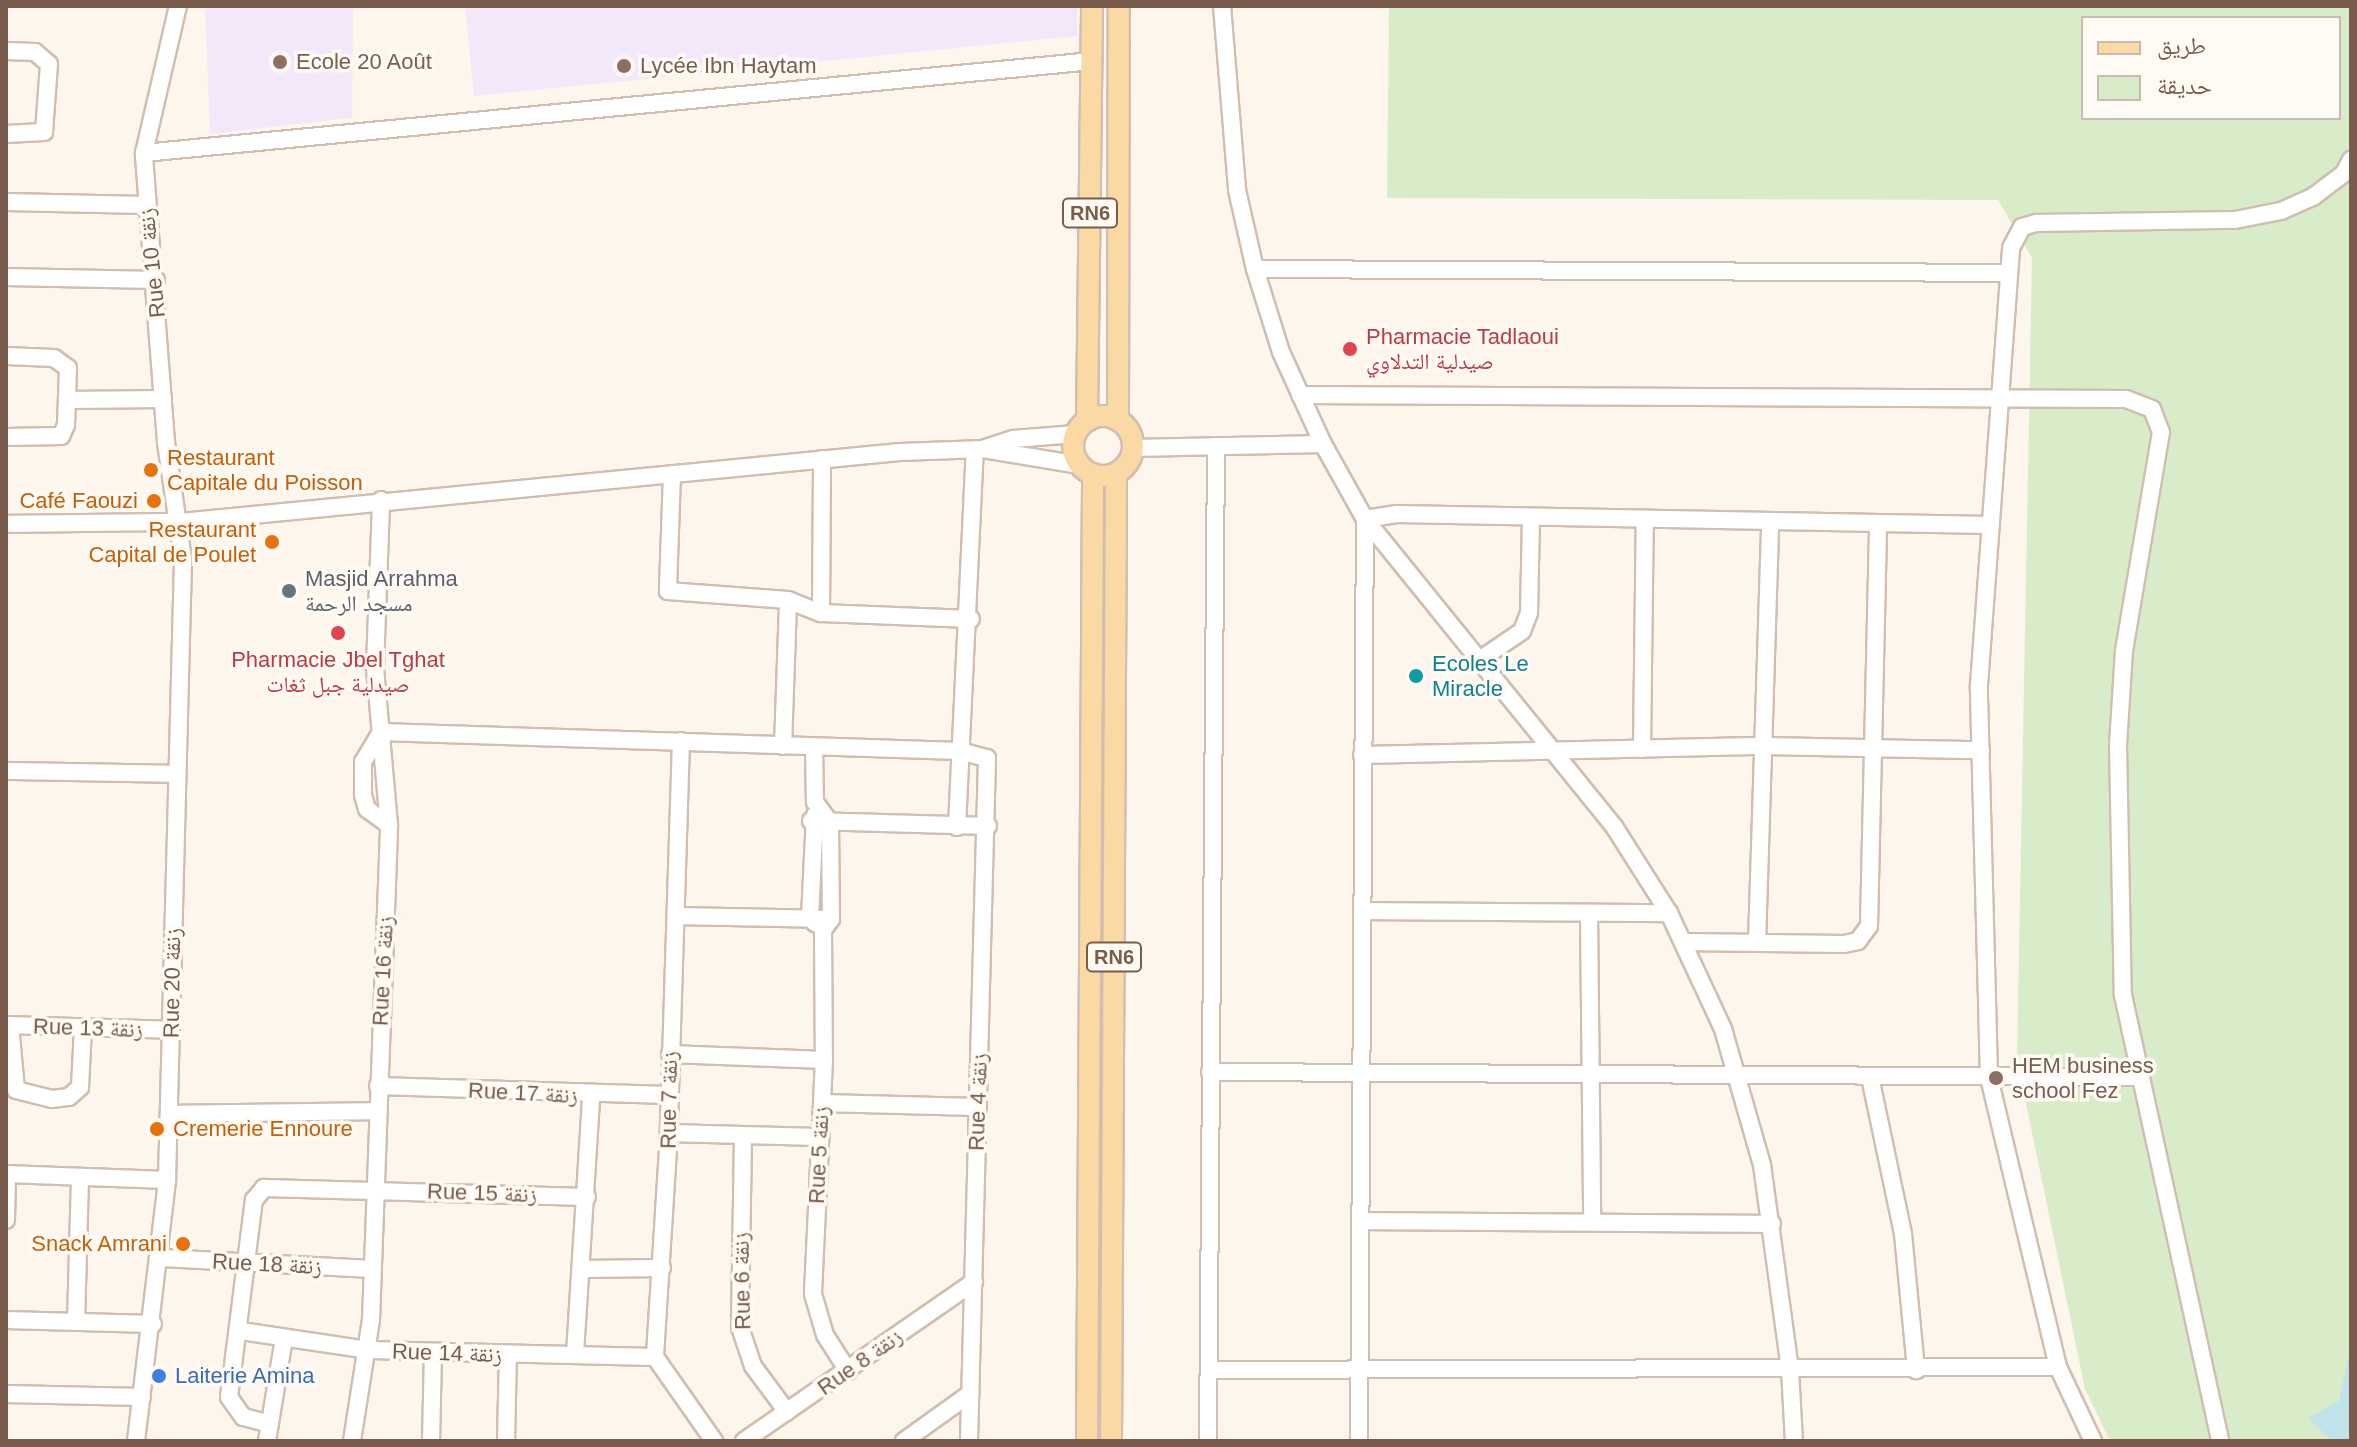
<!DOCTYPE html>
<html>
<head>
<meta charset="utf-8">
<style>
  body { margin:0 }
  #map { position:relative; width:2357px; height:1447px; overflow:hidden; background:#fdf6ec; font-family:Arial,"Noto Naskh Arabic",sans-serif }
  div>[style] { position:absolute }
  .education>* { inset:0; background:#f3e8fa }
  .green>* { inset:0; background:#d8ecc9 }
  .water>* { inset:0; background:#bfe3e8 }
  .roads { filter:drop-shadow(2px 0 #d1beb0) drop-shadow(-2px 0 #d1beb0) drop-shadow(0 2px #d1beb0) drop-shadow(0 -2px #d1beb0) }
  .minor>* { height:16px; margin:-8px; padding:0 8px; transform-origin:8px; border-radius:8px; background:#fff }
  .major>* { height:20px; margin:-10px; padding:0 10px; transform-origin:10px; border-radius:10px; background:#fbd9a5 }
  .major>.ring { margin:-10px; padding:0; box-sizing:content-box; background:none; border:20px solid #fbd9a5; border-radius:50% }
  .dots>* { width:22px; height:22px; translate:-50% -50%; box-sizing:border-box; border:4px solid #fffaf3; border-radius:50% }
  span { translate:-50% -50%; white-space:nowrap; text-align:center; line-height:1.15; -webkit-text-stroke:7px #fffaf3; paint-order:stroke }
  .shield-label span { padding:2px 6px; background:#fffaf3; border:2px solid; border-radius:6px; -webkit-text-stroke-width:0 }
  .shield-label { font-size:20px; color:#7a5c4d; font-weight:700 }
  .education-label { font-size:22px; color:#785e54 }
  .left { translate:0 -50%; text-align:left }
  .street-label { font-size:22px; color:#7a5c4d }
  .health-label { font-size:22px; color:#be3a42 }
  .food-label { font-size:22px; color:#c56008 }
  .right { translate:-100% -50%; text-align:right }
  .worship-label { font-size:22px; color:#5b616d }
  .culture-label { font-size:22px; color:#0d838f }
  .shop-label { font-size:22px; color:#366cbe }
  .frame { position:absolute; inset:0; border:8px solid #7a5c4d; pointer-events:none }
  .legend { position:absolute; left:2081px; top:16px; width:260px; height:104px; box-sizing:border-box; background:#fffaf3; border:2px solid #cabbb1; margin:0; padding:10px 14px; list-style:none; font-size:24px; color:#7a5c4d }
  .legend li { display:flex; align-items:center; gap:16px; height:40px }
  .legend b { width:40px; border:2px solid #cabbb1 }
</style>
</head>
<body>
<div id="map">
  <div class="education">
    <div style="clip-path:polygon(205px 6px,353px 6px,352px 118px,210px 134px)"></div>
    <div style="clip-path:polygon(465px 6px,1077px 6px,1077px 36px,474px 96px)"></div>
  </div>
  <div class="green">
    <div style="clip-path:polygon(evenodd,1389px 6px,2351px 6px,2351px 1441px,2110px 1441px,2085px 1389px,2017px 1060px,2032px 258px,1998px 200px,1387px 198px,1389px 6px,2083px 18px,2339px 18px,2339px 118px,2083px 118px,2083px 18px)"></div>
  </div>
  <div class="water">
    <div style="clip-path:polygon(2351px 1346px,2351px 1441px,2332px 1441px,2308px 1418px,2339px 1401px)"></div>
  </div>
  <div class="roads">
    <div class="minor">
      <div style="left:1222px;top:6px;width:185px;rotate:85.3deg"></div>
      <div style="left:1237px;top:190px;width:81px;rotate:77.2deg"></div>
      <div style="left:1255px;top:269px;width:87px;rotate:72.6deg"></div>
      <div style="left:1281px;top:352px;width:101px;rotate:65.5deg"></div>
      <div style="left:1323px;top:444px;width:86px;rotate:60.8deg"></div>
      <div style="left:1365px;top:519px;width:397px;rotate:51deg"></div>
      <div style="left:1615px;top:828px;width:101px;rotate:57.6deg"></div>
      <div style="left:1669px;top:913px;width:128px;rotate:65deg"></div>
      <div style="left:1723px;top:1029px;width:141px;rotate:74deg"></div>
      <div style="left:1762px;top:1165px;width:207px;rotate:82.2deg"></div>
      <div style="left:1790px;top:1370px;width:71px;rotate:86.8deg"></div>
      <div style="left:6px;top:51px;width:29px;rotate:2deg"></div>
      <div style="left:35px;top:52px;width:18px;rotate:41deg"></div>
      <div style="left:49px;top:64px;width:68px;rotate:94.2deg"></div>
      <div style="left:44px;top:132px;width:38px;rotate:177deg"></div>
      <div style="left:144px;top:153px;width:952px;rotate:-5.54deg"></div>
      <div style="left:6px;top:202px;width:140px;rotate:1.2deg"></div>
      <div style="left:1255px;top:269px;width:754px;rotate:0.3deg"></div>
      <div style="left:6px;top:277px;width:150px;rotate:1.1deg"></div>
      <div style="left:6px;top:356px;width:48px;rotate:2.4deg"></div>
      <div style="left:54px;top:358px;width:17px;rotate:36deg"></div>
      <div style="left:68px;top:368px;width:57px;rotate:92deg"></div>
      <div style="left:66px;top:425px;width:12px;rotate:114deg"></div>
      <div style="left:61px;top:436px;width:55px;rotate:179deg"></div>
      <div style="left:1300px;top:395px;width:826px;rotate:0.28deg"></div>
      <div style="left:2126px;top:399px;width:28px;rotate:21deg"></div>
      <div style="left:2152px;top:409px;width:25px;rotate:69deg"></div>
      <div style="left:2161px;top:432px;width:221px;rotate:99.6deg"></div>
      <div style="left:2124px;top:650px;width:95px;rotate:93.6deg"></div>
      <div style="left:2118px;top:745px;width:250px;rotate:88.9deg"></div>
      <div style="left:2123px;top:995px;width:456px;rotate:77.7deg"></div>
      <div style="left:67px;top:400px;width:96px;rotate:-0.6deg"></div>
      <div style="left:985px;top:448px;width:29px;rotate:-18deg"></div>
      <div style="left:1013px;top:439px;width:63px;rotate:-4.5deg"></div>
      <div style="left:1133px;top:448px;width:190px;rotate:-1.2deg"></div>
      <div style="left:672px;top:474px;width:117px;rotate:92deg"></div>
      <div style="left:668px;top:591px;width:120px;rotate:4.3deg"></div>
      <div style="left:788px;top:600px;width:35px;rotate:22deg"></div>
      <div style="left:821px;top:613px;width:150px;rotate:2.3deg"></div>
      <div style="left:6px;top:524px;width:175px;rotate:-0.7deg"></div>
      <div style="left:181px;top:522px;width:722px;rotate:-5.56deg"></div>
      <div style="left:900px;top:452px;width:83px;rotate:-2.1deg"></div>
      <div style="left:983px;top:449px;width:98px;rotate:9.4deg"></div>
      <div style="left:821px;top:613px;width:154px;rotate:-89.6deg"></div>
      <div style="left:1481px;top:659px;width:50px;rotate:-34.3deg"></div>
      <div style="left:1522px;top:631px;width:19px;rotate:-69deg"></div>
      <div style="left:1529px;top:613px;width:96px;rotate:-88.8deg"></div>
      <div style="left:681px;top:741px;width:392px;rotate:91.8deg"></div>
      <div style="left:669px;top:1133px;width:224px;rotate:93.6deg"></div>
      <div style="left:655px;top:1357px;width:103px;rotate:54.9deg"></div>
      <div style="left:783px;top:746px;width:146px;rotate:-88deg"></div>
      <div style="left:814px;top:747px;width:55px;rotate:89deg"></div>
      <div style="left:815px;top:802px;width:26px;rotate:54deg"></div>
      <div style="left:830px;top:823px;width:96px;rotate:89.4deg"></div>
      <div style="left:1642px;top:749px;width:230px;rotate:-89.3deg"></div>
      <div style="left:1362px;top:755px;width:403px;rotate:-1.3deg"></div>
      <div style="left:1765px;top:746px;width:216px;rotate:1.1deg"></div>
      <div style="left:6px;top:771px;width:170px;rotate:1deg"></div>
      <div style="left:815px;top:815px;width:103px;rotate:92.8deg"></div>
      <div style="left:810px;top:918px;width:8px;rotate:45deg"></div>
      <div style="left:811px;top:821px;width:177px;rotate:1.6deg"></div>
      <div style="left:389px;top:825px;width:27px;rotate:-144deg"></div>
      <div style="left:367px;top:809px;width:15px;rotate:-106deg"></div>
      <div style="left:363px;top:795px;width:33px;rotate:-90deg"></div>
      <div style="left:363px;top:762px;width:35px;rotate:-59deg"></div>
      <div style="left:381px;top:732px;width:579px;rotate:1.88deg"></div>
      <div style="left:960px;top:751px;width:28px;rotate:15deg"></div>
      <div style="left:987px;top:758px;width:683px;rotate:91.51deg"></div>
      <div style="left:957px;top:827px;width:378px;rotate:-87.3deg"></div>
      <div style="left:1363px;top:911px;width:306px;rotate:0.4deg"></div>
      <div style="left:1589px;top:913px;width:307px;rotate:89.4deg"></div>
      <div style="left:676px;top:916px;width:155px;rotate:1.1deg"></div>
      <div style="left:831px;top:919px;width:14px;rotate:126deg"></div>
      <div style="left:823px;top:930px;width:130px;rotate:89.6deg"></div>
      <div style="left:824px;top:1060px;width:234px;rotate:92.7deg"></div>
      <div style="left:813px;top:1294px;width:43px;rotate:73.7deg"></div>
      <div style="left:825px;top:1335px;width:43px;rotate:57.4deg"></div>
      <div style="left:1683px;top:942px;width:161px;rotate:0.7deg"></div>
      <div style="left:1844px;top:944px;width:14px;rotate:-12deg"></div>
      <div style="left:1858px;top:941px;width:19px;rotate:-54deg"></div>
      <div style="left:1869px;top:926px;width:403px;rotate:-88.7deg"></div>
      <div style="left:1757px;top:943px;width:422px;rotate:-88.2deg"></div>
      <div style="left:6px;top:1025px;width:164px;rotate:1.7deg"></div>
      <div style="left:10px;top:1025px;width:65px;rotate:84.7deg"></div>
      <div style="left:16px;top:1090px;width:37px;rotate:14deg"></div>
      <div style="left:52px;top:1099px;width:17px;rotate:-7deg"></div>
      <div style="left:69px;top:1097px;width:15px;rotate:-42deg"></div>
      <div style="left:80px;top:1087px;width:59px;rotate:-87.1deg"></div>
      <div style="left:670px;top:1054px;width:154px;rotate:2.2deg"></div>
      <div style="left:1210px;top:1072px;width:931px;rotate:0.31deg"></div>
      <div style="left:1870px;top:1077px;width:160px;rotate:78.1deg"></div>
      <div style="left:1903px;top:1234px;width:137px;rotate:84.5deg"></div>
      <div style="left:378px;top:1086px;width:290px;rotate:1.8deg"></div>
      <div style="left:822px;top:1103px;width:155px;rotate:1.5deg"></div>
      <div style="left:170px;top:1114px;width:207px;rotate:-0.8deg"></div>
      <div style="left:669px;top:1133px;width:149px;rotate:1.5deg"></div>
      <div style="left:743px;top:1136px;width:191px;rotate:90.9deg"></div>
      <div style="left:740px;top:1327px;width:41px;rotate:71.6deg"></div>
      <div style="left:753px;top:1366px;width:57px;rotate:53.5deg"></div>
      <div style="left:6px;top:1174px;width:161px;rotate:2.1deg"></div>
      <div style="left:6px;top:1220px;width:46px;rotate:-88.8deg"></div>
      <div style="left:1361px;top:1221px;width:411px;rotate:0.4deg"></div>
      <div style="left:162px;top:1258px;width:210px;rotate:3deg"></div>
      <div style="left:581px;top:1269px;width:81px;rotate:-0.7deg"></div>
      <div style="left:6px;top:1320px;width:147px;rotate:1.6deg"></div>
      <div style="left:76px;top:1322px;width:144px;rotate:-88.4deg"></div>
      <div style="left:241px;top:1331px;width:128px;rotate:8.5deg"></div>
      <div style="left:368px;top:1350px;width:287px;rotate:1.4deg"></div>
      <div style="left:575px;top:1354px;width:257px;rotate:-86.4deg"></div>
      <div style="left:1209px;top:1370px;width:849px;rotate:-0.2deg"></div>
      <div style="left:6px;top:1394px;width:136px;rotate:1.3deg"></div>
      <div style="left:270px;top:1424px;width:28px;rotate:-165deg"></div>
      <div style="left:243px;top:1417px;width:24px;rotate:-125deg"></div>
      <div style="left:229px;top:1397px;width:199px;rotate:-82.8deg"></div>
      <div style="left:254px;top:1200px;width:16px;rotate:-50deg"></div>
      <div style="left:264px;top:1188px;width:323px;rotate:1.6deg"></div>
      <div style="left:136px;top:1441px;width:263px;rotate:-83.2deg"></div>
      <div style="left:167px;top:1180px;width:621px;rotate:-88.52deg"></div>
      <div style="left:183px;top:559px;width:118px;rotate:-98.3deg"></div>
      <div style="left:166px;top:442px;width:290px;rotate:-94.4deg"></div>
      <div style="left:144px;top:153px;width:151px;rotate:-77deg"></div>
      <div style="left:267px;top:1441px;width:104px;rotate:-80.6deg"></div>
      <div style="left:352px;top:1441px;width:122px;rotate:-81.1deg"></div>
      <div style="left:371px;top:1320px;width:495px;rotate:-87.9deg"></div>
      <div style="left:389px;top:825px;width:159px;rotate:-95.1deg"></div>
      <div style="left:375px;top:667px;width:167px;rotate:-87.9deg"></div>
      <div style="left:431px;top:1441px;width:87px;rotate:-88.7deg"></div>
      <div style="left:506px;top:1441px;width:85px;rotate:-88.7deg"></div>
      <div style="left:744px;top:1441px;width:280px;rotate:-34.7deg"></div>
      <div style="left:904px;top:1441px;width:82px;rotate:-35.6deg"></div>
      <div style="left:1208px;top:1441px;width:995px;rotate:-89.54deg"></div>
      <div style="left:1359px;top:1441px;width:922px;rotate:-89.63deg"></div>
      <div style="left:1365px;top:519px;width:32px;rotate:-9deg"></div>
      <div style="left:1397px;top:514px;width:594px;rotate:1.06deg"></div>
      <div style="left:2093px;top:1441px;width:82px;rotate:-115.3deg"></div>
      <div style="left:2058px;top:1367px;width:298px;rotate:-103.4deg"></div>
      <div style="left:1989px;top:1077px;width:392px;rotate:-91.5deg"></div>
      <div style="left:1979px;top:685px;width:438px;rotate:-85.8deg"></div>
      <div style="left:2011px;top:248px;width:24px;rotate:-62deg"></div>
      <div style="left:2022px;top:227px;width:15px;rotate:-16deg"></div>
      <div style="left:2036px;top:223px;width:199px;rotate:-0.9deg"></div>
      <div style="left:2235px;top:220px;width:47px;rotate:-11.1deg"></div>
      <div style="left:2281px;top:211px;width:36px;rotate:-24deg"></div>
      <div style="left:2314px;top:196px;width:38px;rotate:-37deg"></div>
      <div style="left:2344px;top:173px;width:15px;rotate:-62deg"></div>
    </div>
    <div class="major">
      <div class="ring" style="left:1073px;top:416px;width:40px;height:40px"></div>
      <div style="left:1118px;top:420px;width:414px;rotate:-89.9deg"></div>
      <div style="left:1087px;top:421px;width:415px;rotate:-89.3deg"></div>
      <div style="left:1087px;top:1441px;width:967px;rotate:-89.64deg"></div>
      <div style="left:1111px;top:1441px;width:968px;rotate:-89.7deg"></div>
    </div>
  </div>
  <div class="dots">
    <div style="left:280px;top:62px;background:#8d6e63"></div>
    <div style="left:624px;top:66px;background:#8d6e63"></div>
    <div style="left:1350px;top:349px;background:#e0444e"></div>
    <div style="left:151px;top:470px;background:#e8710a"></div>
    <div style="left:154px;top:501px;background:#e8710a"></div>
    <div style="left:272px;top:542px;background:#e8710a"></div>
    <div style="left:289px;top:591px;background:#6b7280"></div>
    <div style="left:338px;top:633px;background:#e0444e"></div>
    <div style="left:1416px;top:676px;background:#0f9aa8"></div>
    <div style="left:1996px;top:1078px;background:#8d6e63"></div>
    <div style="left:157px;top:1129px;background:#e8710a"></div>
    <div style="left:183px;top:1244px;background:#e8710a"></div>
    <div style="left:159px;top:1376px;background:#3f7fe0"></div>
  </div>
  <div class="shield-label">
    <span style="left:1090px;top:213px">RN6</span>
    <span style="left:1114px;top:957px">RN6</span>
  </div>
  <div class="education-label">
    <span class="left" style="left:296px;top:62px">Ecole 20 Août</span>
    <span class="left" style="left:640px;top:66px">Lycée Ibn Haytam</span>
    <span class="left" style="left:2012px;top:1078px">HEM business<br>school Fez</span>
  </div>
  <div class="street-label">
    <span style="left:152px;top:263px;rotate:-96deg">Rue 10 زنقة</span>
    <span style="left:383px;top:971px;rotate:-87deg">Rue 16 زنقة</span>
    <span style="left:172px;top:983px;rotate:-89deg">Rue 20 زنقة</span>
    <span style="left:88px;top:1028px;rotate:2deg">Rue 13 زنقة</span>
    <span style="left:523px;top:1093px;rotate:3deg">Rue 17 زنقة</span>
    <span style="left:669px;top:1100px;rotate:-89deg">Rue 7 زنقة</span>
    <span style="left:978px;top:1102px;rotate:-88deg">Rue 4 زنقة</span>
    <span style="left:819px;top:1155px;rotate:-87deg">Rue 5 زنقة</span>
    <span style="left:482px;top:1193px;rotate:2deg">Rue 15 زنقة</span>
    <span style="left:267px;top:1264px;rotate:3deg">Rue 18 زنقة</span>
    <span style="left:742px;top:1281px;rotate:-91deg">Rue 6 زنقة</span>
    <span style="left:447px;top:1353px;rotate:2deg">Rue 14 زنقة</span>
    <span style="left:860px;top:1362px;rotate:-35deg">Rue 8 زنقة</span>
  </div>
  <div class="health-label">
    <span class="left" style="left:1366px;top:349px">Pharmacie Tadlaoui<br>صيدلية التدلاوي</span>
    <span style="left:338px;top:672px">Pharmacie Jbel Tghat<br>صيدلية جبل ثغات</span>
  </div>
  <div class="food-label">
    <span class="left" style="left:167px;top:470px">Restaurant<br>Capitale du Poisson</span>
    <span class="right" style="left:138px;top:501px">Café Faouzi</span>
    <span class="right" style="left:256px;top:542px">Restaurant<br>Capital de Poulet</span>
    <span class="left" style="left:173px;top:1129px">Cremerie Ennoure</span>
    <span class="right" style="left:167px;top:1244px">Snack Amrani</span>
  </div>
  <div class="worship-label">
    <span class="left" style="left:305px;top:591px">Masjid Arrahma<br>مسجد الرحمة</span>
  </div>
  <div class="culture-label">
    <span class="left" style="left:1432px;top:676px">Ecoles Le<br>Miracle</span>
  </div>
  <div class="shop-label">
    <span class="left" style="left:175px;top:1376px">Laiterie Amina</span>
  </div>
  <div class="frame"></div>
  <ul class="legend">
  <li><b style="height:10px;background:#fbd9a5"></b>طريق</li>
  <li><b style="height:22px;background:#d8ecc9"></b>حديقة</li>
  </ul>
</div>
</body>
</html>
